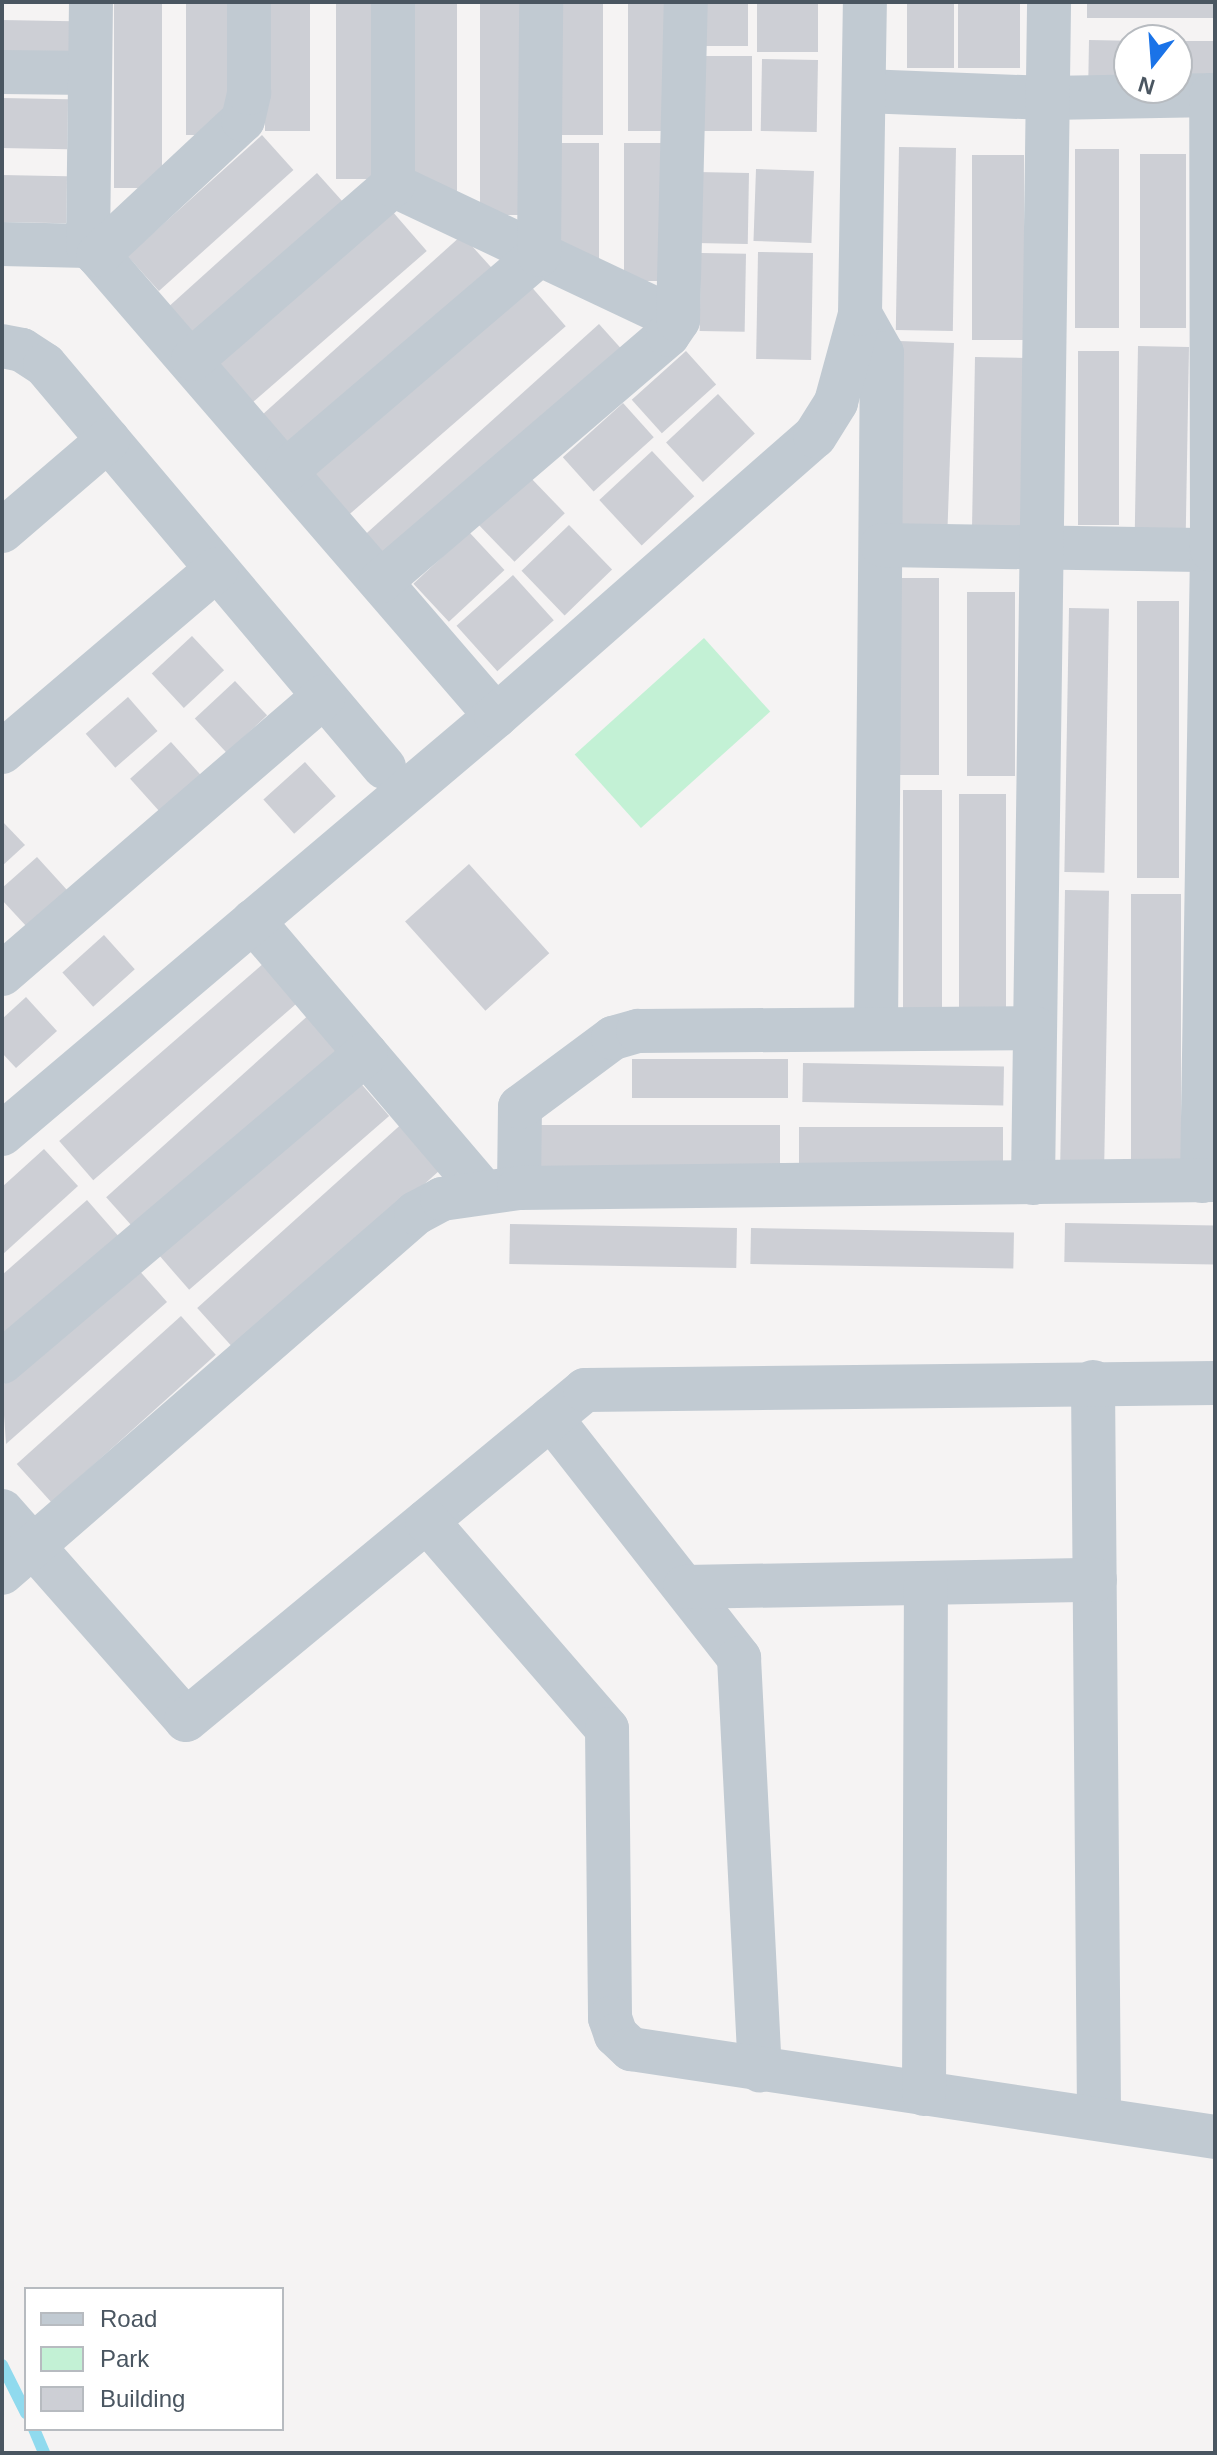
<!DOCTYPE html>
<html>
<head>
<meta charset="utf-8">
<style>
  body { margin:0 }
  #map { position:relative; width:1217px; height:2455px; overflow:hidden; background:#f5f3f3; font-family:Arial,sans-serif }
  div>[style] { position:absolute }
  .green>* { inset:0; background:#c3f1d5; transform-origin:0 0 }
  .stream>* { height:12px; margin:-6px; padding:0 6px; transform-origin:6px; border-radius:6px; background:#90daee }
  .building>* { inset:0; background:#cdcfd5; transform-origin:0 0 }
  .street>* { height:44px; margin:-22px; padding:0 22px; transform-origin:22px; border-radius:22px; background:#c1cad2 }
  span { translate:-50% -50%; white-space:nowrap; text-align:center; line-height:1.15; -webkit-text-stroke:6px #fff; paint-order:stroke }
  .frame { position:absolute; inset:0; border:4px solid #4a5661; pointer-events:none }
  .legend { position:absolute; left:24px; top:2287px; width:260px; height:144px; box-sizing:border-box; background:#fff; border:2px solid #b7bbc0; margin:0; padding:10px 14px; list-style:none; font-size:24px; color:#4a5661 }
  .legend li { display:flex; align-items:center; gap:16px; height:40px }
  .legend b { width:40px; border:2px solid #b7bbc0 }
  .north { position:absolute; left:1113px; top:24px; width:80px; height:80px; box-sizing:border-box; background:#fff; border:2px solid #b7bbc0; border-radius:50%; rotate:197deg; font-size:22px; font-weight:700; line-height:32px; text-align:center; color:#4a5661 }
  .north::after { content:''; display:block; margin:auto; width:28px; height:36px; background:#1a73e8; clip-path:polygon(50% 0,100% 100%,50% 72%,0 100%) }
</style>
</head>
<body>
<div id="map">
  <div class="green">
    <div style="left:704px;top:638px;width:99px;height:174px;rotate:48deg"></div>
  </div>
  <div class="stream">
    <div style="left:2px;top:2365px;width:54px;rotate:63.4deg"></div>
    <div style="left:34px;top:2429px;width:26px;rotate:67deg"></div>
  </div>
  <div class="building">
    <div style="left:114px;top:2px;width:48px;height:186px"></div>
    <div style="left:186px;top:2px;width:49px;height:133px"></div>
    <div style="left:265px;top:2px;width:45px;height:129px"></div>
    <div style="left:336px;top:2px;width:46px;height:177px"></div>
    <div style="left:410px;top:2px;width:47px;height:189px"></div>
    <div style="left:480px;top:2px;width:47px;height:213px"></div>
    <div style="left:553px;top:2px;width:50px;height:133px"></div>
    <div style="left:628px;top:2px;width:47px;height:129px"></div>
    <div style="left:702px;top:2px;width:46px;height:44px"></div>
    <div style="left:757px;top:2px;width:61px;height:50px"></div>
    <div style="left:907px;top:2px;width:47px;height:66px"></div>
    <div style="left:958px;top:2px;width:62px;height:66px"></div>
    <div style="left:1087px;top:2px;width:128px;height:16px"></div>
    <div style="left:2px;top:20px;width:71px;height:51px;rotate:1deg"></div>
    <div style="left:1089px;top:40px;width:40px;height:47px;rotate:1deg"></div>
    <div style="left:1177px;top:41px;width:38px;height:46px"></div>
    <div style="left:704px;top:56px;width:48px;height:75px"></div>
    <div style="left:762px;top:59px;width:56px;height:72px;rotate:1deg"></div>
    <div style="left:2px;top:98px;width:66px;height:50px;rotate:1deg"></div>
    <div style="left:262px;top:135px;width:47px;height:181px;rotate:48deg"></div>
    <div style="left:599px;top:143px;width:116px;height:48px;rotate:90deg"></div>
    <div style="left:624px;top:143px;width:47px;height:138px"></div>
    <div style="left:899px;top:147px;width:57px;height:183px;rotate:1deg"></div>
    <div style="left:1075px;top:149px;width:44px;height:179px"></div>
    <div style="left:1186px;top:154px;width:174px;height:46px;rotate:90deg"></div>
    <div style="left:972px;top:155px;width:52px;height:185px"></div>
    <div style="left:756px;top:169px;width:58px;height:72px;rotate:2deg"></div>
    <div style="left:697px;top:172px;width:52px;height:71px;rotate:1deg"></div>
    <div style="left:317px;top:173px;width:52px;height:199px;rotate:48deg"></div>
    <div style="left:2px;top:175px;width:65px;height:47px;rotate:1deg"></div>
    <div style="left:392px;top:211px;width:53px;height:233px;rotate:49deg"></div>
    <div style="left:462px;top:235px;width:57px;height:268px;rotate:48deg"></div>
    <div style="left:758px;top:252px;width:55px;height:107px;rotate:1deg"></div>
    <div style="left:701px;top:253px;width:45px;height:78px;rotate:1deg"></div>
    <div style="left:529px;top:284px;width:56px;height:290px;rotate:49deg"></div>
    <div style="left:599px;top:324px;width:50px;height:315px;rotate:48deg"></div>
    <div style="left:899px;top:341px;width:55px;height:184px;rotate:2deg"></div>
    <div style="left:1138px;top:346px;width:51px;height:185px;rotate:1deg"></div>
    <div style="left:686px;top:351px;width:45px;height:73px;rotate:48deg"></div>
    <div style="left:1078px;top:351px;width:41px;height:174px"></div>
    <div style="left:975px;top:357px;width:52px;height:171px;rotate:1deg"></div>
    <div style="left:718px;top:394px;width:54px;height:71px;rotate:47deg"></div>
    <div style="left:623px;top:403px;width:46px;height:81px;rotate:48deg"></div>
    <div style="left:652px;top:451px;width:62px;height:72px;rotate:47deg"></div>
    <div style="left:528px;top:475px;width:53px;height:70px;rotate:46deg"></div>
    <div style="left:569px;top:525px;width:62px;height:66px;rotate:46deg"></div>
    <div style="left:469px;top:532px;width:52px;height:76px;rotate:47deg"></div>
    <div style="left:513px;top:575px;width:61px;height:76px;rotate:48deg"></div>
    <div style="left:893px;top:578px;width:46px;height:197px"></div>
    <div style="left:967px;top:592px;width:48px;height:184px"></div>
    <div style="left:1137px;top:601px;width:42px;height:277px"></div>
    <div style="left:1069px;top:608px;width:40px;height:264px;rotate:1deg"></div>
    <div style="left:192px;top:636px;width:47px;height:55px;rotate:47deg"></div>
    <div style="left:235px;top:681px;width:47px;height:55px;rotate:47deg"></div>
    <div style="left:128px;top:697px;width:45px;height:56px;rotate:49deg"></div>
    <div style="left:171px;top:742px;width:45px;height:55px;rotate:48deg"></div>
    <div style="left:305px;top:762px;width:46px;height:56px;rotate:48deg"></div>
    <div style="left:903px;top:790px;width:39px;height:224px"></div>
    <div style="left:959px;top:794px;width:47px;height:221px"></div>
    <div style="clip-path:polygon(2px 821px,25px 845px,2px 866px)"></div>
    <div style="clip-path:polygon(37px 857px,67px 890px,27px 927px,2px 900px,2px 888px)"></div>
    <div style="left:469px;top:864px;width:120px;height:86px;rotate:48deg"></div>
    <div style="left:1065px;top:890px;width:44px;height:278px;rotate:1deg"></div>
    <div style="left:1131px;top:894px;width:50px;height:272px"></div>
    <div style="left:104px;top:935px;width:46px;height:56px;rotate:48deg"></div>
    <div style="left:272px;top:956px;width:52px;height:282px;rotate:49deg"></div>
    <div style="clip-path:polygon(26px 997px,57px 1031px,16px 1068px,2px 1053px,2px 1019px)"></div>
    <div style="left:312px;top:1012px;width:50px;height:277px;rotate:48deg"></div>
    <div style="left:632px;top:1059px;width:156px;height:39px"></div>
    <div style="left:803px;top:1063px;width:201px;height:39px;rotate:1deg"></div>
    <div style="left:357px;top:1079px;width:49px;height:265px;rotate:49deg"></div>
    <div style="left:406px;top:1120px;width:60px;height:281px;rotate:48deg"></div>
    <div style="left:537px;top:1125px;width:243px;height:45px"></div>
    <div style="left:799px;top:1127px;width:204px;height:41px"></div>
    <div style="clip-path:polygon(44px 1149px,78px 1186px,2px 1255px,2px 1187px)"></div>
    <div style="clip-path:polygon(87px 1200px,121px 1239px,2px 1343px,2px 1275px)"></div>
    <div style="left:1065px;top:1223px;width:150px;height:39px;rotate:1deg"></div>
    <div style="left:510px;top:1224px;width:227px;height:40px;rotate:1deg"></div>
    <div style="left:751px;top:1228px;width:263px;height:36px;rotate:1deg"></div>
    <div style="clip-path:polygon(137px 1268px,167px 1302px,6px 1444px,2px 1386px)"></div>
    <div style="left:181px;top:1316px;width:52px;height:221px;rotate:48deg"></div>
  </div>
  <div class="street">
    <div style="left:2px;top:72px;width:88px;rotate:0.7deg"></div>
    <div style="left:864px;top:91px;width:184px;rotate:2.2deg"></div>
    <div style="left:1048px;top:98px;width:167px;rotate:-1deg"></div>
    <div style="left:393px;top:185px;width:315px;rotate:25.3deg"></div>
    <div style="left:2px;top:244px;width:86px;rotate:1.3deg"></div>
    <div style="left:88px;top:246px;width:13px;rotate:42deg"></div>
    <div style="left:98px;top:255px;width:609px;rotate:49.19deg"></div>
    <div style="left:88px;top:246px;width:244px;rotate:-89.3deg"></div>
    <div style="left:98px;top:255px;width:198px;rotate:-43deg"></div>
    <div style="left:243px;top:120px;width:28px;rotate:-77deg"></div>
    <div style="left:249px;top:93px;width:91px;rotate:-90deg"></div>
    <div style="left:860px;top:314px;width:45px;rotate:60.6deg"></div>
    <div style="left:882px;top:353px;width:676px;rotate:90.51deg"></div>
    <div style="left:2px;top:346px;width:20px;rotate:11deg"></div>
    <div style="left:22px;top:350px;width:27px;rotate:33deg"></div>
    <div style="left:45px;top:365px;width:526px;rotate:49.86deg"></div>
    <div style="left:193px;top:359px;width:265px;rotate:-41deg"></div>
    <div style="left:393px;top:185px;width:183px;rotate:-90deg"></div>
    <div style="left:287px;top:470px;width:331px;rotate:-40.5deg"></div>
    <div style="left:539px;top:255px;width:253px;rotate:-89.5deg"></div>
    <div style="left:2px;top:531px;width:140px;rotate:-40.6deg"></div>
    <div style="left:882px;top:545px;width:333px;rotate:0.9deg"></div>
    <div style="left:381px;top:581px;width:378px;rotate:-40.6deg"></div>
    <div style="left:668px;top:335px;width:18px;rotate:-56deg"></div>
    <div style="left:678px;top:320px;width:318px;rotate:-88.6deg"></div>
    <div style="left:2px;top:752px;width:282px;rotate:-40.4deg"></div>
    <div style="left:253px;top:921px;width:355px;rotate:49.6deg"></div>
    <div style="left:2px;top:974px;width:425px;rotate:-40.8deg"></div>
    <div style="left:2px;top:1134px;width:647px;rotate:-40.24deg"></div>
    <div style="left:496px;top:716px;width:424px;rotate:-41.3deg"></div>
    <div style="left:815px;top:436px;width:40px;rotate:-58deg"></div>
    <div style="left:836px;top:402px;width:91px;rotate:-74.7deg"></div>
    <div style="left:860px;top:314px;width:312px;rotate:-89.1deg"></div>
    <div style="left:1202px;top:1181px;width:631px;rotate:-89.09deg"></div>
    <div style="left:1212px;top:550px;width:455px;rotate:-90.1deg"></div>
    <div style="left:1033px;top:1183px;width:1181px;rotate:-89.22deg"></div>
    <div style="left:519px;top:1188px;width:81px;rotate:-89.3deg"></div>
    <div style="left:520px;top:1107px;width:116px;rotate:-36.6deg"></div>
    <div style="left:613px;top:1038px;width:26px;rotate:-16deg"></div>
    <div style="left:638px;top:1031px;width:397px;rotate:-0.4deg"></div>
    <div style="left:2px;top:1362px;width:477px;rotate:-40.3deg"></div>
    <div style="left:1093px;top:1382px;width:737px;rotate:89.53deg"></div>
    <div style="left:551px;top:1418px;width:305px;rotate:51.9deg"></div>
    <div style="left:739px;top:1658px;width:413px;rotate:87.1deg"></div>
    <div style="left:2px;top:1511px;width:278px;rotate:48.6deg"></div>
    <div style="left:186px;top:1720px;width:518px;rotate:-39.59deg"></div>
    <div style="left:585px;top:1390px;width:630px;rotate:-0.64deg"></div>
    <div style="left:427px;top:1521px;width:275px;rotate:49.1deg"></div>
    <div style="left:607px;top:1729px;width:289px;rotate:89.4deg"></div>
    <div style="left:610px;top:2018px;width:18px;rotate:71deg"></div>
    <div style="left:616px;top:2035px;width:21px;rotate:43deg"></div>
    <div style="left:631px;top:2049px;width:591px;rotate:8.57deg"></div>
    <div style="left:2px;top:1573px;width:549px;rotate:-41.01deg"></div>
    <div style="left:416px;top:1213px;width:30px;rotate:-28deg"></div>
    <div style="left:442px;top:1199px;width:78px;rotate:-8.1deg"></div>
    <div style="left:519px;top:1188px;width:696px;rotate:-0.66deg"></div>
    <div style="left:685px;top:1587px;width:410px;rotate:-1deg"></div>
    <div style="left:924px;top:2094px;width:511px;rotate:-89.78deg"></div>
  </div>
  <div class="frame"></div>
  <ul class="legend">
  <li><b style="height:10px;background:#c1cad2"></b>Road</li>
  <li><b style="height:22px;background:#c3f1d5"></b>Park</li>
  <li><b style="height:22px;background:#cdcfd5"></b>Building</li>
  </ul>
  <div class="north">N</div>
</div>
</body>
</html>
